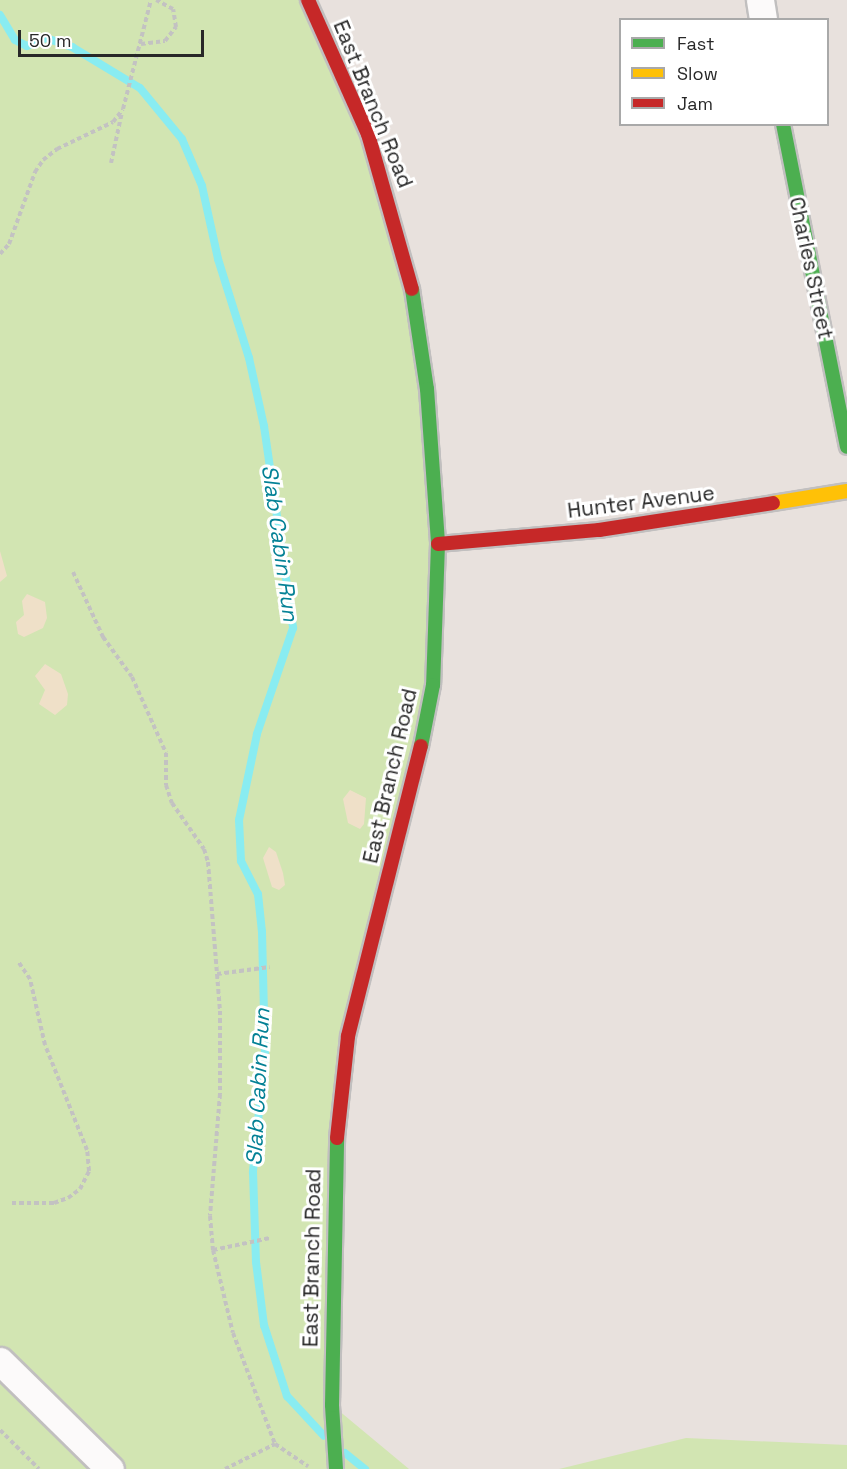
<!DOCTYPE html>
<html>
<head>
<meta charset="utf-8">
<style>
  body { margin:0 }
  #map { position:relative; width:847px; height:1469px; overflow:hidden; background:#e8e1dd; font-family:"Space Grotesk",sans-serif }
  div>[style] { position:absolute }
  .green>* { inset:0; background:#d2e5b2 }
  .sand>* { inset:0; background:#efe0c8 }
  .stream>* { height:8px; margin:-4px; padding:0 4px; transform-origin:4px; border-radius:4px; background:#89ecf1 }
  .path>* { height:4px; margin-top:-2px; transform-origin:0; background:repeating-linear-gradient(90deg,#c3c2c2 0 4.5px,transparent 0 7.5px) }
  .roads { filter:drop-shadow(2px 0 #c1bfbf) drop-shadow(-2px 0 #c1bfbf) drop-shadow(0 2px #c1bfbf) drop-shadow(0 -2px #c1bfbf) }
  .street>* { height:27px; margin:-13.5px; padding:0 13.5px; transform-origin:13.5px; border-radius:13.5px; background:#fcfafa }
  .fast>* { height:14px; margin:-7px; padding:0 7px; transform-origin:7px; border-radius:7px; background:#4caf50 }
  .slow>* { height:14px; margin:-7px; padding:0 7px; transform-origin:7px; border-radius:7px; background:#ffc107 }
  .jam>* { height:14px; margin:-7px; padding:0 7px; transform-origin:7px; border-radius:7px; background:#c62828 }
  span { translate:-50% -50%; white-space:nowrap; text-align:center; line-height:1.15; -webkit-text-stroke:6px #fff; paint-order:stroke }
  .street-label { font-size:21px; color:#282828 }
  .water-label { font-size:22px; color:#038195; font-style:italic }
  .legend { position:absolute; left:619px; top:18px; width:210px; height:108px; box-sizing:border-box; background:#fff; border:2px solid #a9a9a9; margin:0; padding:8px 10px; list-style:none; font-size:18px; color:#282828 }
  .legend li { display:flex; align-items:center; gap:12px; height:30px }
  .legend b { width:30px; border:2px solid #a9a9a9 }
  .scale { position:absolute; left:18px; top:30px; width:186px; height:27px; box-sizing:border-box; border:3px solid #282828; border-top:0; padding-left:8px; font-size:18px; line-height:21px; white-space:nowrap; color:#282828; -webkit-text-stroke:4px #fff; paint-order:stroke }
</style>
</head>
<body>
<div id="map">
  <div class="green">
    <div style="clip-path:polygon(0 0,308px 0,409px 271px,438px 622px,349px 1036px,332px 1405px,409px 1469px,0 1469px)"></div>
    <div style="clip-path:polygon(686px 1438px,847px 1445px,847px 1469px,559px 1469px)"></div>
  </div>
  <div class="sand">
    <div style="clip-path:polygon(0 551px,7px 576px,0 582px)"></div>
    <div style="clip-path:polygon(27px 594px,45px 602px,47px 618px,43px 628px,24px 637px,18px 634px,16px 622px,24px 615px,22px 601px)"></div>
    <div style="clip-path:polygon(45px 664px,61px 674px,68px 694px,67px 705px,55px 715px,39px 704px,45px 690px,35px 676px)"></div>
    <div style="clip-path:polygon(350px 790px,366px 798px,364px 824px,360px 829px,348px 823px,343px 799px)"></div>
    <div style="clip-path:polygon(269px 847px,276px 852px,283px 873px,285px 885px,279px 890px,272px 887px,263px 858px)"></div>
  </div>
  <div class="stream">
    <div style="left:0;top:15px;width:29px;rotate:59deg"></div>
    <div style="left:15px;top:40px;width:13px;rotate:27deg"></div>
    <div style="left:27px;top:46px;width:21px;rotate:-23deg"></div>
    <div style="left:46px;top:38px;width:28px;rotate:19deg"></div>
    <div style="left:72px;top:47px;width:79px;rotate:31.1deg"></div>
    <div style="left:140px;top:88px;width:66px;rotate:50.5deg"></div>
    <div style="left:182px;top:139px;width:51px;rotate:66.9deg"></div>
    <div style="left:202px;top:186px;width:75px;rotate:77.6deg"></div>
    <div style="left:218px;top:259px;width:104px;rotate:72.6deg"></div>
    <div style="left:249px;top:358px;width:70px;rotate:77.6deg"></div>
    <div style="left:264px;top:426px;width:204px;rotate:81.8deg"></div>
    <div style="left:293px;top:628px;width:112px;rotate:108.8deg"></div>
    <div style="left:257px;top:734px;width:88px;rotate:101.8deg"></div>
    <div style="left:239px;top:820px;width:41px;rotate:87.2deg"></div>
    <div style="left:241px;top:861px;width:37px;rotate:63deg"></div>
    <div style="left:258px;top:894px;width:38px;rotate:84deg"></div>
    <div style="left:262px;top:932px;width:119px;rotate:88.6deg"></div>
    <div style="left:265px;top:1051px;width:122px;rotate:95.7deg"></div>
    <div style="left:253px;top:1172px;width:90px;rotate:88.1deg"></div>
    <div style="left:256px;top:1262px;width:64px;rotate:82.8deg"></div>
    <div style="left:264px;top:1325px;width:75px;rotate:72.1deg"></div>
    <div style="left:287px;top:1396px;width:54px;rotate:47.2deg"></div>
    <div style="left:345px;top:1453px;width:26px;rotate:39deg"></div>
  </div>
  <div class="path">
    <div style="left:141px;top:44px;width:24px;rotate:-7deg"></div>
    <div style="left:165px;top:41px;width:18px;rotate:-52deg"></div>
    <div style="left:176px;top:27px;width:18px;rotate:-99deg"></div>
    <div style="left:173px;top:9px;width:19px;rotate:-152deg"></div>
    <div style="left:111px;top:163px;width:52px;rotate:-77.8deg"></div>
    <div style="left:0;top:254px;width:13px;rotate:-48deg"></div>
    <div style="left:9px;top:244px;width:77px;rotate:-70.1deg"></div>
    <div style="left:35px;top:172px;width:14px;rotate:-56deg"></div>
    <div style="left:43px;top:160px;width:18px;rotate:-38deg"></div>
    <div style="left:57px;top:149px;width:62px;rotate:-25.7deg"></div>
    <div style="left:113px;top:122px;width:16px;rotate:-52deg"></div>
    <div style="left:123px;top:109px;width:113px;rotate:-75.6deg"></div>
    <div style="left:73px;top:572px;width:72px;rotate:65.2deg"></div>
    <div style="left:103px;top:637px;width:49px;rotate:54.1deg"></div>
    <div style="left:132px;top:677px;width:83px;rotate:65.9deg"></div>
    <div style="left:166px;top:753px;width:32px;rotate:90deg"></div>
    <div style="left:166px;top:785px;width:19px;rotate:72deg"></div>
    <div style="left:172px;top:803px;width:56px;rotate:55.2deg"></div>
    <div style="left:204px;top:849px;width:14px;rotate:73deg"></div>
    <div style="left:208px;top:862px;width:149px;rotate:85.4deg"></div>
    <div style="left:220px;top:1011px;width:83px;rotate:90deg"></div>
    <div style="left:220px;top:1094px;width:122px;rotate:94.7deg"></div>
    <div style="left:210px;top:1216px;width:34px;rotate:85deg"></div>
    <div style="left:213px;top:1250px;width:85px;rotate:76.5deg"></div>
    <div style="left:233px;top:1333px;width:119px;rotate:69.3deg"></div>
    <div style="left:275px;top:1444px;width:40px;rotate:34deg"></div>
    <div style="left:217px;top:974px;width:53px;rotate:-7.5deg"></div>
    <div style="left:12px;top:1203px;width:42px"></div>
    <div style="left:54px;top:1203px;width:15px;rotate:-20deg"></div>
    <div style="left:68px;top:1198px;width:15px;rotate:-37deg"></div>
    <div style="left:80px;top:1189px;width:20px;rotate:-63deg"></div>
    <div style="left:89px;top:1171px;width:21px;rotate:-95deg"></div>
    <div style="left:87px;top:1150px;width:113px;rotate:-111.8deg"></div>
    <div style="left:45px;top:1045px;width:68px;rotate:-102.8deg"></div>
    <div style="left:30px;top:979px;width:22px;rotate:-124deg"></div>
    <div style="left:213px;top:1250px;width:58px;rotate:-11.9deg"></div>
    <div style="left:0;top:1430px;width:55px;rotate:45deg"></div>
    <div style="left:225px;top:1469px;width:56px;rotate:-26.6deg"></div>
  </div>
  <div class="roads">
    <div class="street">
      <div style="left:760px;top:0;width:20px;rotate:81deg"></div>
      <div style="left:0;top:1361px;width:154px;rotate:44.5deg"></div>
    </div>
    <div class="fast">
      <div style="left:783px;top:124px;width:329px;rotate:78.8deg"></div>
      <div style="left:412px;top:289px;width:101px;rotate:81.5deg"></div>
      <div style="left:427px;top:389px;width:155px;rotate:85.9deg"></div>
      <div style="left:438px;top:544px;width:141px;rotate:92deg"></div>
      <div style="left:433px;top:685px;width:62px;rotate:101.1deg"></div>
      <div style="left:336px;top:1469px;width:64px;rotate:-93.6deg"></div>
      <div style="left:332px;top:1405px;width:267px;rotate:-88.9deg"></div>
    </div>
    <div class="slow">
      <div style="left:773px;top:503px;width:75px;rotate:-9.2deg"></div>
    </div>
    <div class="jam">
      <div style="left:308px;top:0;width:147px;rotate:65.9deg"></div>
      <div style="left:368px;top:134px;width:161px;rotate:74.2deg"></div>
      <div style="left:438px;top:544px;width:162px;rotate:-5deg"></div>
      <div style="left:599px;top:530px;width:176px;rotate:-8.8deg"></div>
      <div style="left:337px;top:1138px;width:103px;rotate:-83.8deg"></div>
      <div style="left:348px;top:1036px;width:299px;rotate:-75.9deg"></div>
    </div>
  </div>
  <div class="street-label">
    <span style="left:373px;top:104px;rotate:68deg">East Branch Road</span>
    <span style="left:811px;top:268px;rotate:78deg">Charles Street</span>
    <span style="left:641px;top:502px;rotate:-7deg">Hunter Avenue</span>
    <span style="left:390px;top:776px;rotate:-77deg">East Branch Road</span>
    <span style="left:312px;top:1258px;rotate:-89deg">East Branch Road</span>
  </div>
  <div class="water-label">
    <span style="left:280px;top:543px;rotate:82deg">Slab Cabin Run</span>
    <span style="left:258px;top:1087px;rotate:-87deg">Slab Cabin Run</span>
  </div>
  <ul class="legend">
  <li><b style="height:8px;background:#4caf50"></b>Fast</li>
  <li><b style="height:8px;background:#ffc107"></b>Slow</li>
  <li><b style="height:8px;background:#c62828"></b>Jam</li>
  </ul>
  <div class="scale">50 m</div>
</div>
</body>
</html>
